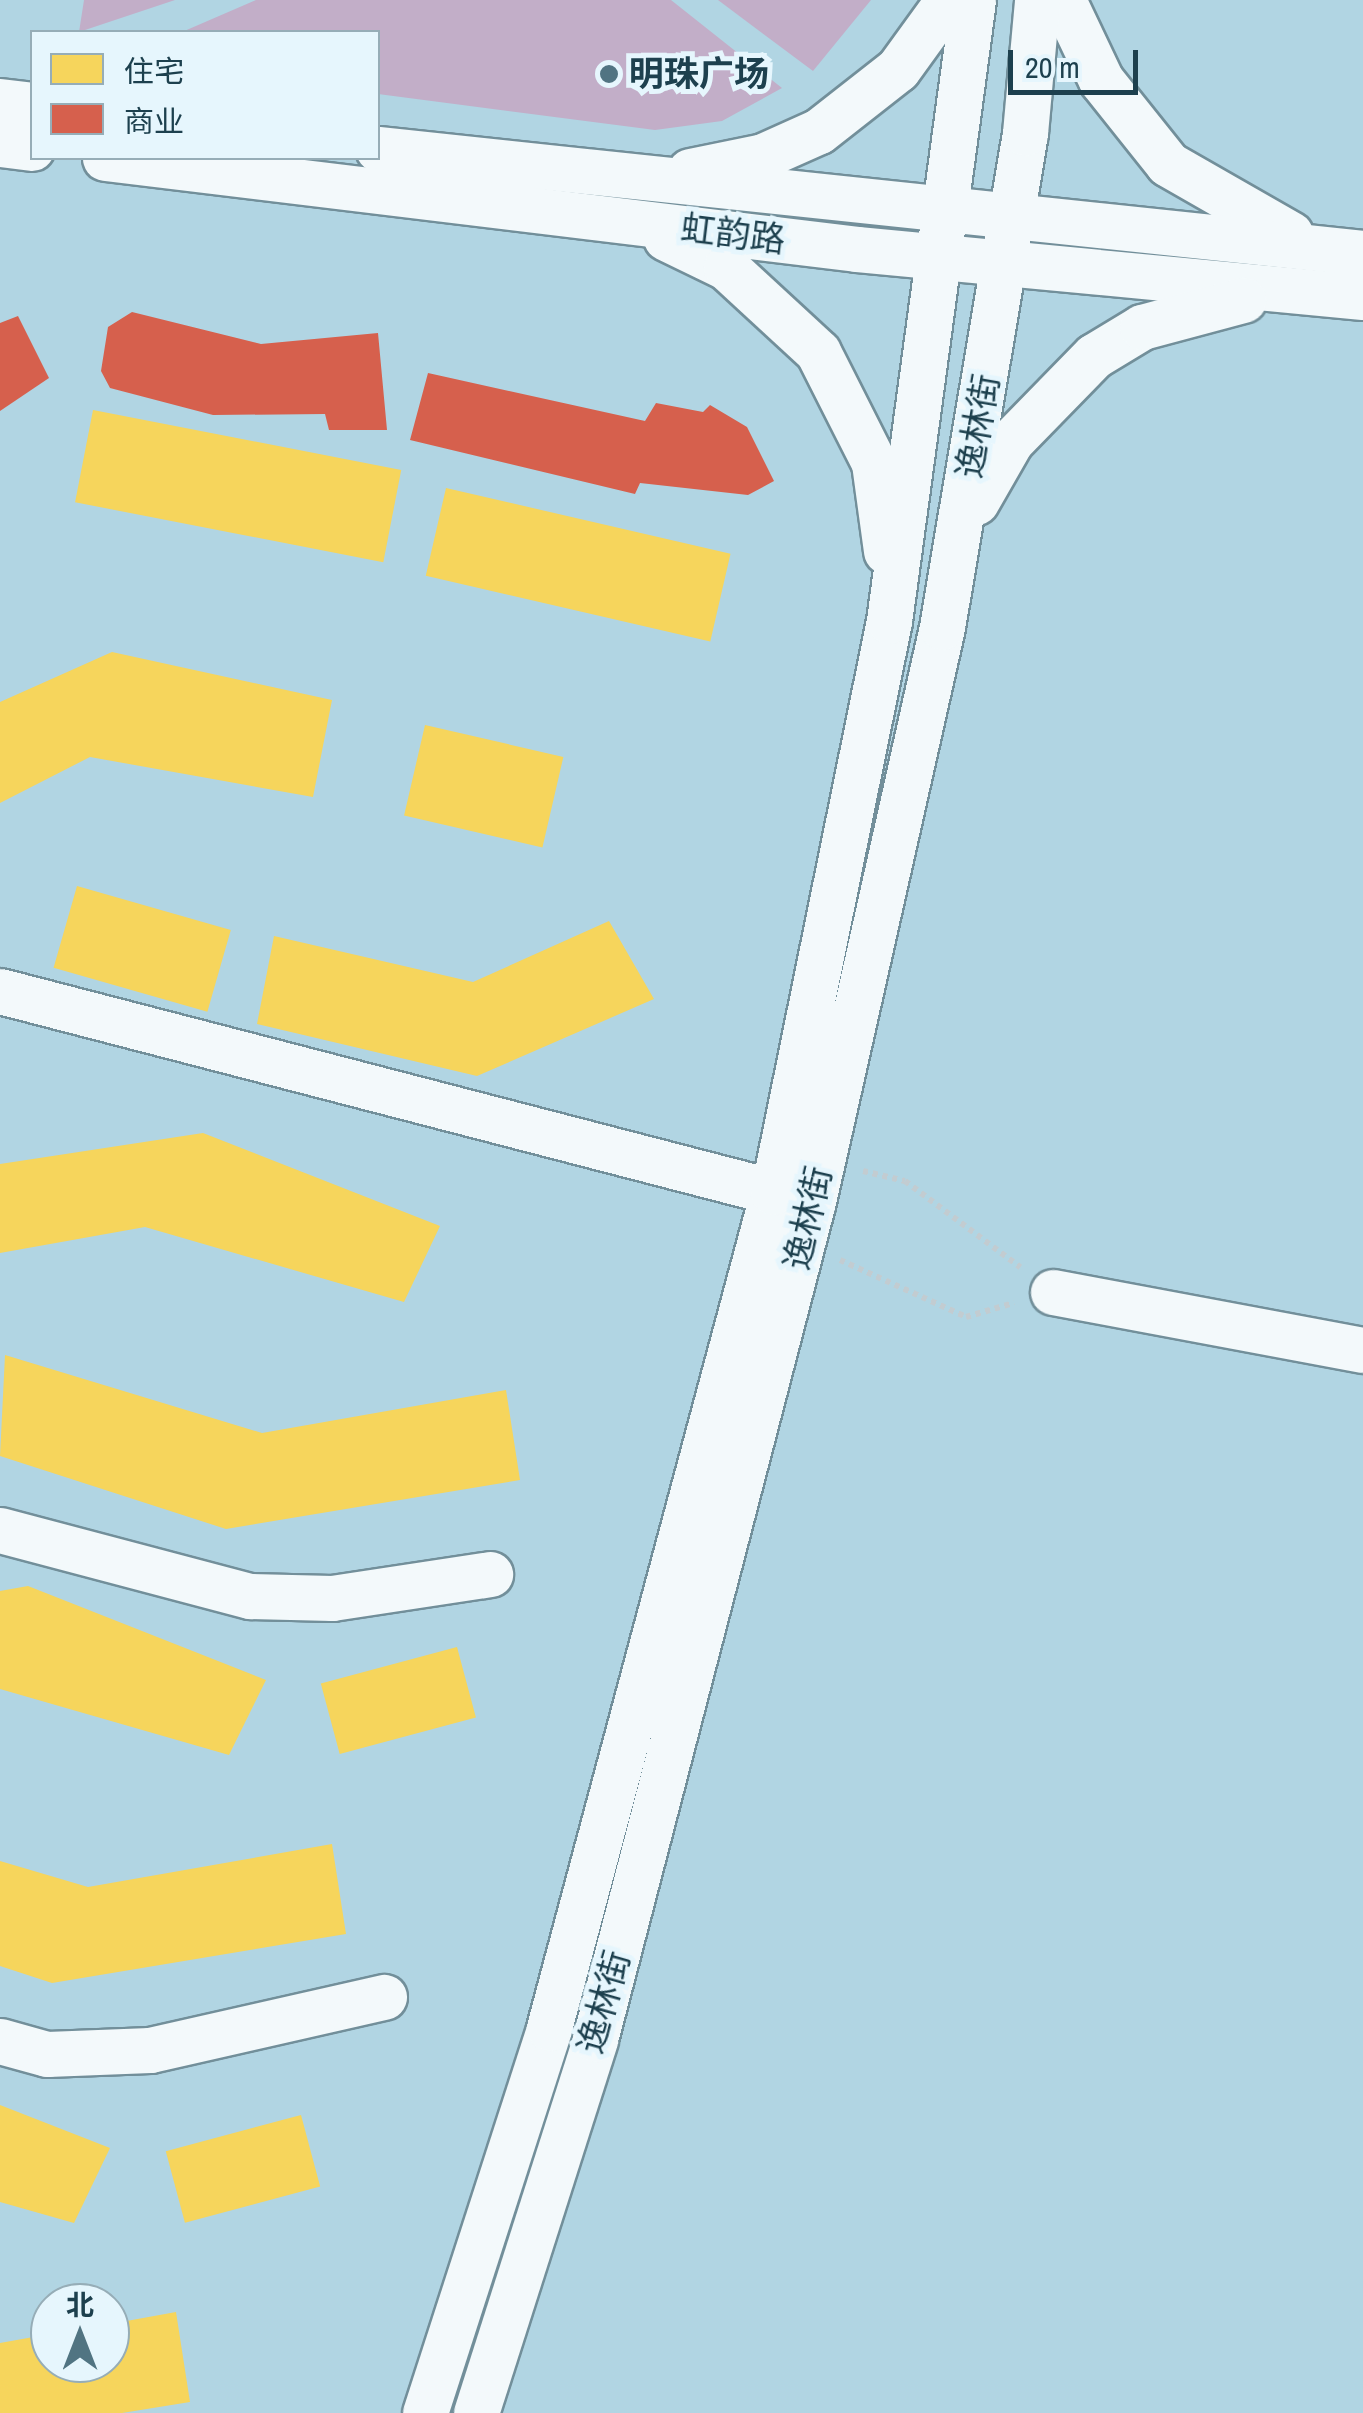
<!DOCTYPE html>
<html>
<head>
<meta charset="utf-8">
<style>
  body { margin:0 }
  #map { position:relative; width:1363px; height:2413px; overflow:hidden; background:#b1d5e3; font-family:"Archivo Narrow","Noto Sans SC",sans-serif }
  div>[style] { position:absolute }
  .green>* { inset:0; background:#c2aec8 }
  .homes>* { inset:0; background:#f6d55c; transform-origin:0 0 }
  .shops>* { inset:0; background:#d6604d }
  .path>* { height:6px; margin-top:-3px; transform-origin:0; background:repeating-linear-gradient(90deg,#c2ccd1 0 5px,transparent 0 10px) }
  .roads { filter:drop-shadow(2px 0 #728f9a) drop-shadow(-2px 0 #728f9a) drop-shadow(0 2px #728f9a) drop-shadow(0 -2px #728f9a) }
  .minor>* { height:45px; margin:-22.5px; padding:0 22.5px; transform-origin:22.5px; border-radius:22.5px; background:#f3f9fb }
  .dots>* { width:28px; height:28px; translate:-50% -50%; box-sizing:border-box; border:5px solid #e6f6fd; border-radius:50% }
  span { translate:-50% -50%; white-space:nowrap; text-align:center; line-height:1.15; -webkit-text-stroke:10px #e6f6fd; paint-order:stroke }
  .poi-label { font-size:35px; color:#1d404e; font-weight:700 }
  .left { translate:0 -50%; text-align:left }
  .street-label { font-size:35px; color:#1d404e }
  .legend { position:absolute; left:30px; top:30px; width:350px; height:130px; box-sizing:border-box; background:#e6f6fd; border:2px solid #96adb7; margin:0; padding:12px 18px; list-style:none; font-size:30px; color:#1d404e }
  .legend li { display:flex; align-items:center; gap:20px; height:50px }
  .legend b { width:50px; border:2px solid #96adb7 }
  .north { position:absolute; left:30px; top:2283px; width:100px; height:100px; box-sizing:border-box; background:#e6f6fd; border:2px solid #96adb7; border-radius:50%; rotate:0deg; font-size:28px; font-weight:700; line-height:40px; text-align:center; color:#1d404e }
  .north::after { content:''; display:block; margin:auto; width:35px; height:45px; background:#517482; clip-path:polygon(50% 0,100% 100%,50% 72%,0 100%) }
  .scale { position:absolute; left:1008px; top:50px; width:130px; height:45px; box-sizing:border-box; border:5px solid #1d404e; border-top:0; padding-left:12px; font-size:30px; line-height:35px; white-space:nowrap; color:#1d404e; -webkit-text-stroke:8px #e6f6fd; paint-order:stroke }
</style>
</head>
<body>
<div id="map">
  <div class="green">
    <div style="clip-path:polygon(84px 0,175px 0,79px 32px)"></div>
    <div style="clip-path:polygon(256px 0,671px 0,782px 88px,722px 121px,655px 130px,378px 94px,378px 32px,182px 32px)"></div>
    <div style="clip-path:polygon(718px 0,871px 0,813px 71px)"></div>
  </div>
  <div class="homes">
    <div style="left:93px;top:410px;width:314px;height:94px;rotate:11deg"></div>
    <div style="left:446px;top:488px;width:292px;height:90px;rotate:13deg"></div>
    <div style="clip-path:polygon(112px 652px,332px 700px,313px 797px,90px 757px,0 803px,0 702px)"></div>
    <div style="left:425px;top:725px;width:142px;height:93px;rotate:13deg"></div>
    <div style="left:77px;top:886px;width:160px;height:85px;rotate:16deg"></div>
    <div style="clip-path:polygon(609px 921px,654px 999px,477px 1076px,257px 1024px,274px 936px,473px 982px)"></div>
    <div style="clip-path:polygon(203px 1133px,440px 1226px,404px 1302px,145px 1227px,0 1253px,0 1164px)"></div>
    <div style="clip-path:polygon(5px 1355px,262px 1433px,506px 1390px,520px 1480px,226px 1529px,0 1456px)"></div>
    <div style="clip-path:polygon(28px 1586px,266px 1680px,229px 1755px,0 1689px,0 1591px)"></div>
    <div style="left:457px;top:1647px;width:73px;height:141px;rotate:75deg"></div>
    <div style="clip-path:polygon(332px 1844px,346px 1934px,52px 1983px,0 1966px,0 1861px,88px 1887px)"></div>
    <div style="clip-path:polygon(0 2105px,110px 2148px,74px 2223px,0 2202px)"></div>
    <div style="left:301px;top:2115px;width:74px;height:140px;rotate:75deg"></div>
    <div style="clip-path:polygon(176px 2312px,190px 2402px,122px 2413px,0 2413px,0 2343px,50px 2334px,50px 2363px,110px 2363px,110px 2324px)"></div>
  </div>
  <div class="shops">
    <div style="clip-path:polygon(132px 312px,261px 344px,378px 333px,387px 430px,329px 430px,325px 414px,213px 415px,110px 388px,101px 371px,108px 327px)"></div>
    <div style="clip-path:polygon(18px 316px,49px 378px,0 411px,0 323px)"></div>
    <div style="clip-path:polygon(428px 373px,645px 421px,656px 403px,703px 412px,710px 405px,747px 427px,774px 481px,748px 495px,640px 483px,635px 494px,410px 440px)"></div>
  </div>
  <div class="path">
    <div style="left:863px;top:1171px;width:43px;rotate:13.4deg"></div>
    <div style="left:905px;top:1181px;width:144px;rotate:36.8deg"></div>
    <div style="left:840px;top:1260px;width:138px;rotate:24.3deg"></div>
    <div style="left:966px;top:1317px;width:50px;rotate:-16.3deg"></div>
  </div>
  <div class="roads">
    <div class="minor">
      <div style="left:1063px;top:0;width:89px;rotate:64.6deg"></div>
      <div style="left:1101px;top:80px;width:107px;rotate:51.4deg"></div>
      <div style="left:1168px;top:164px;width:141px;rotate:29.8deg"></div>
      <div style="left:0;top:101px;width:32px;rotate:7deg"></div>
      <div style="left:0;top:144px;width:32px;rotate:7deg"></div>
      <div style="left:378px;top:149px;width:990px;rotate:6.03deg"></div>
      <div style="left:105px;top:158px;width:757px;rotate:6.9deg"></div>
      <div style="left:857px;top:249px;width:508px;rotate:5.42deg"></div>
      <div style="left:690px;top:171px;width:75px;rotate:-11.6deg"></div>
      <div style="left:763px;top:156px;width:61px;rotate:-24.1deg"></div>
      <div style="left:819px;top:131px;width:100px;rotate:-38.1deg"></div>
      <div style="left:898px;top:69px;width:85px;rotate:-54.1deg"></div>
      <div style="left:666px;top:238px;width:67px;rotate:25.8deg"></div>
      <div style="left:726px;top:267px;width:125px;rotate:42.7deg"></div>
      <div style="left:818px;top:352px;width:124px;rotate:63.2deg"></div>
      <div style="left:874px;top:463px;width:89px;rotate:82.2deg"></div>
      <div style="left:976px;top:502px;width:70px;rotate:-60.2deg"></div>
      <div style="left:1011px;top:441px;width:119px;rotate:-45.7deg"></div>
      <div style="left:1094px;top:356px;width:56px;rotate:-31.1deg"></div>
      <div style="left:1142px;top:327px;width:105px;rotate:-15deg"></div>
      <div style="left:0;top:991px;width:828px;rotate:14.56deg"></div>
      <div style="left:1053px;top:1292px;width:315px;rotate:10.6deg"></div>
      <div style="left:0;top:1530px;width:259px;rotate:14.8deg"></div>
      <div style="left:250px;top:1596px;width:82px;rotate:1.4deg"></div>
      <div style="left:332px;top:1598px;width:160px;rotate:-8.6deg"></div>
      <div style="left:0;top:2041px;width:49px;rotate:15.5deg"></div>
      <div style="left:47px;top:2054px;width:103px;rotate:-2.2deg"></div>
      <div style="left:150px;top:2050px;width:240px;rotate:-12.8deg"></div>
      <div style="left:425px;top:2413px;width:404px;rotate:-72.1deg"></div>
      <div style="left:549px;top:2028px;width:865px;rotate:-75deg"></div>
      <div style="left:773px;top:1192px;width:583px;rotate:-78.52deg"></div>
      <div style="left:889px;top:621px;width:627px;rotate:-82.3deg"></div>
      <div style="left:476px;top:2413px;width:392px;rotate:-72.3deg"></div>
      <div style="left:595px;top:2039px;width:866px;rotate:-75.42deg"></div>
      <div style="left:813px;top:1201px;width:588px;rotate:-77.33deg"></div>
      <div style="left:942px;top:627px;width:501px;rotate:-80.46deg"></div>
      <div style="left:1025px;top:133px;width:134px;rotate:-84.8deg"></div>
    </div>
  </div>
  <div class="dots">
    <div style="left:609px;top:74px;background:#517482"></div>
  </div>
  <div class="poi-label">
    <span class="left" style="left:629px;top:74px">明珠广场</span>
  </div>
  <div class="street-label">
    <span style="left:733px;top:234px;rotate:7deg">虹韵路</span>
    <span style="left:978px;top:426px;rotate:-80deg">逸林街</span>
    <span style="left:808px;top:1218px;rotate:-77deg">逸林街</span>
    <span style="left:604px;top:2002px;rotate:-74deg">逸林街</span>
  </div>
  <ul class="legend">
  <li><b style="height:28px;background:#f6d55c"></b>住宅</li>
  <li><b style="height:28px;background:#d6604d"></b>商业</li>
  </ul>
  <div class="north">北</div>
  <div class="scale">20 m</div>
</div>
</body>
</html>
